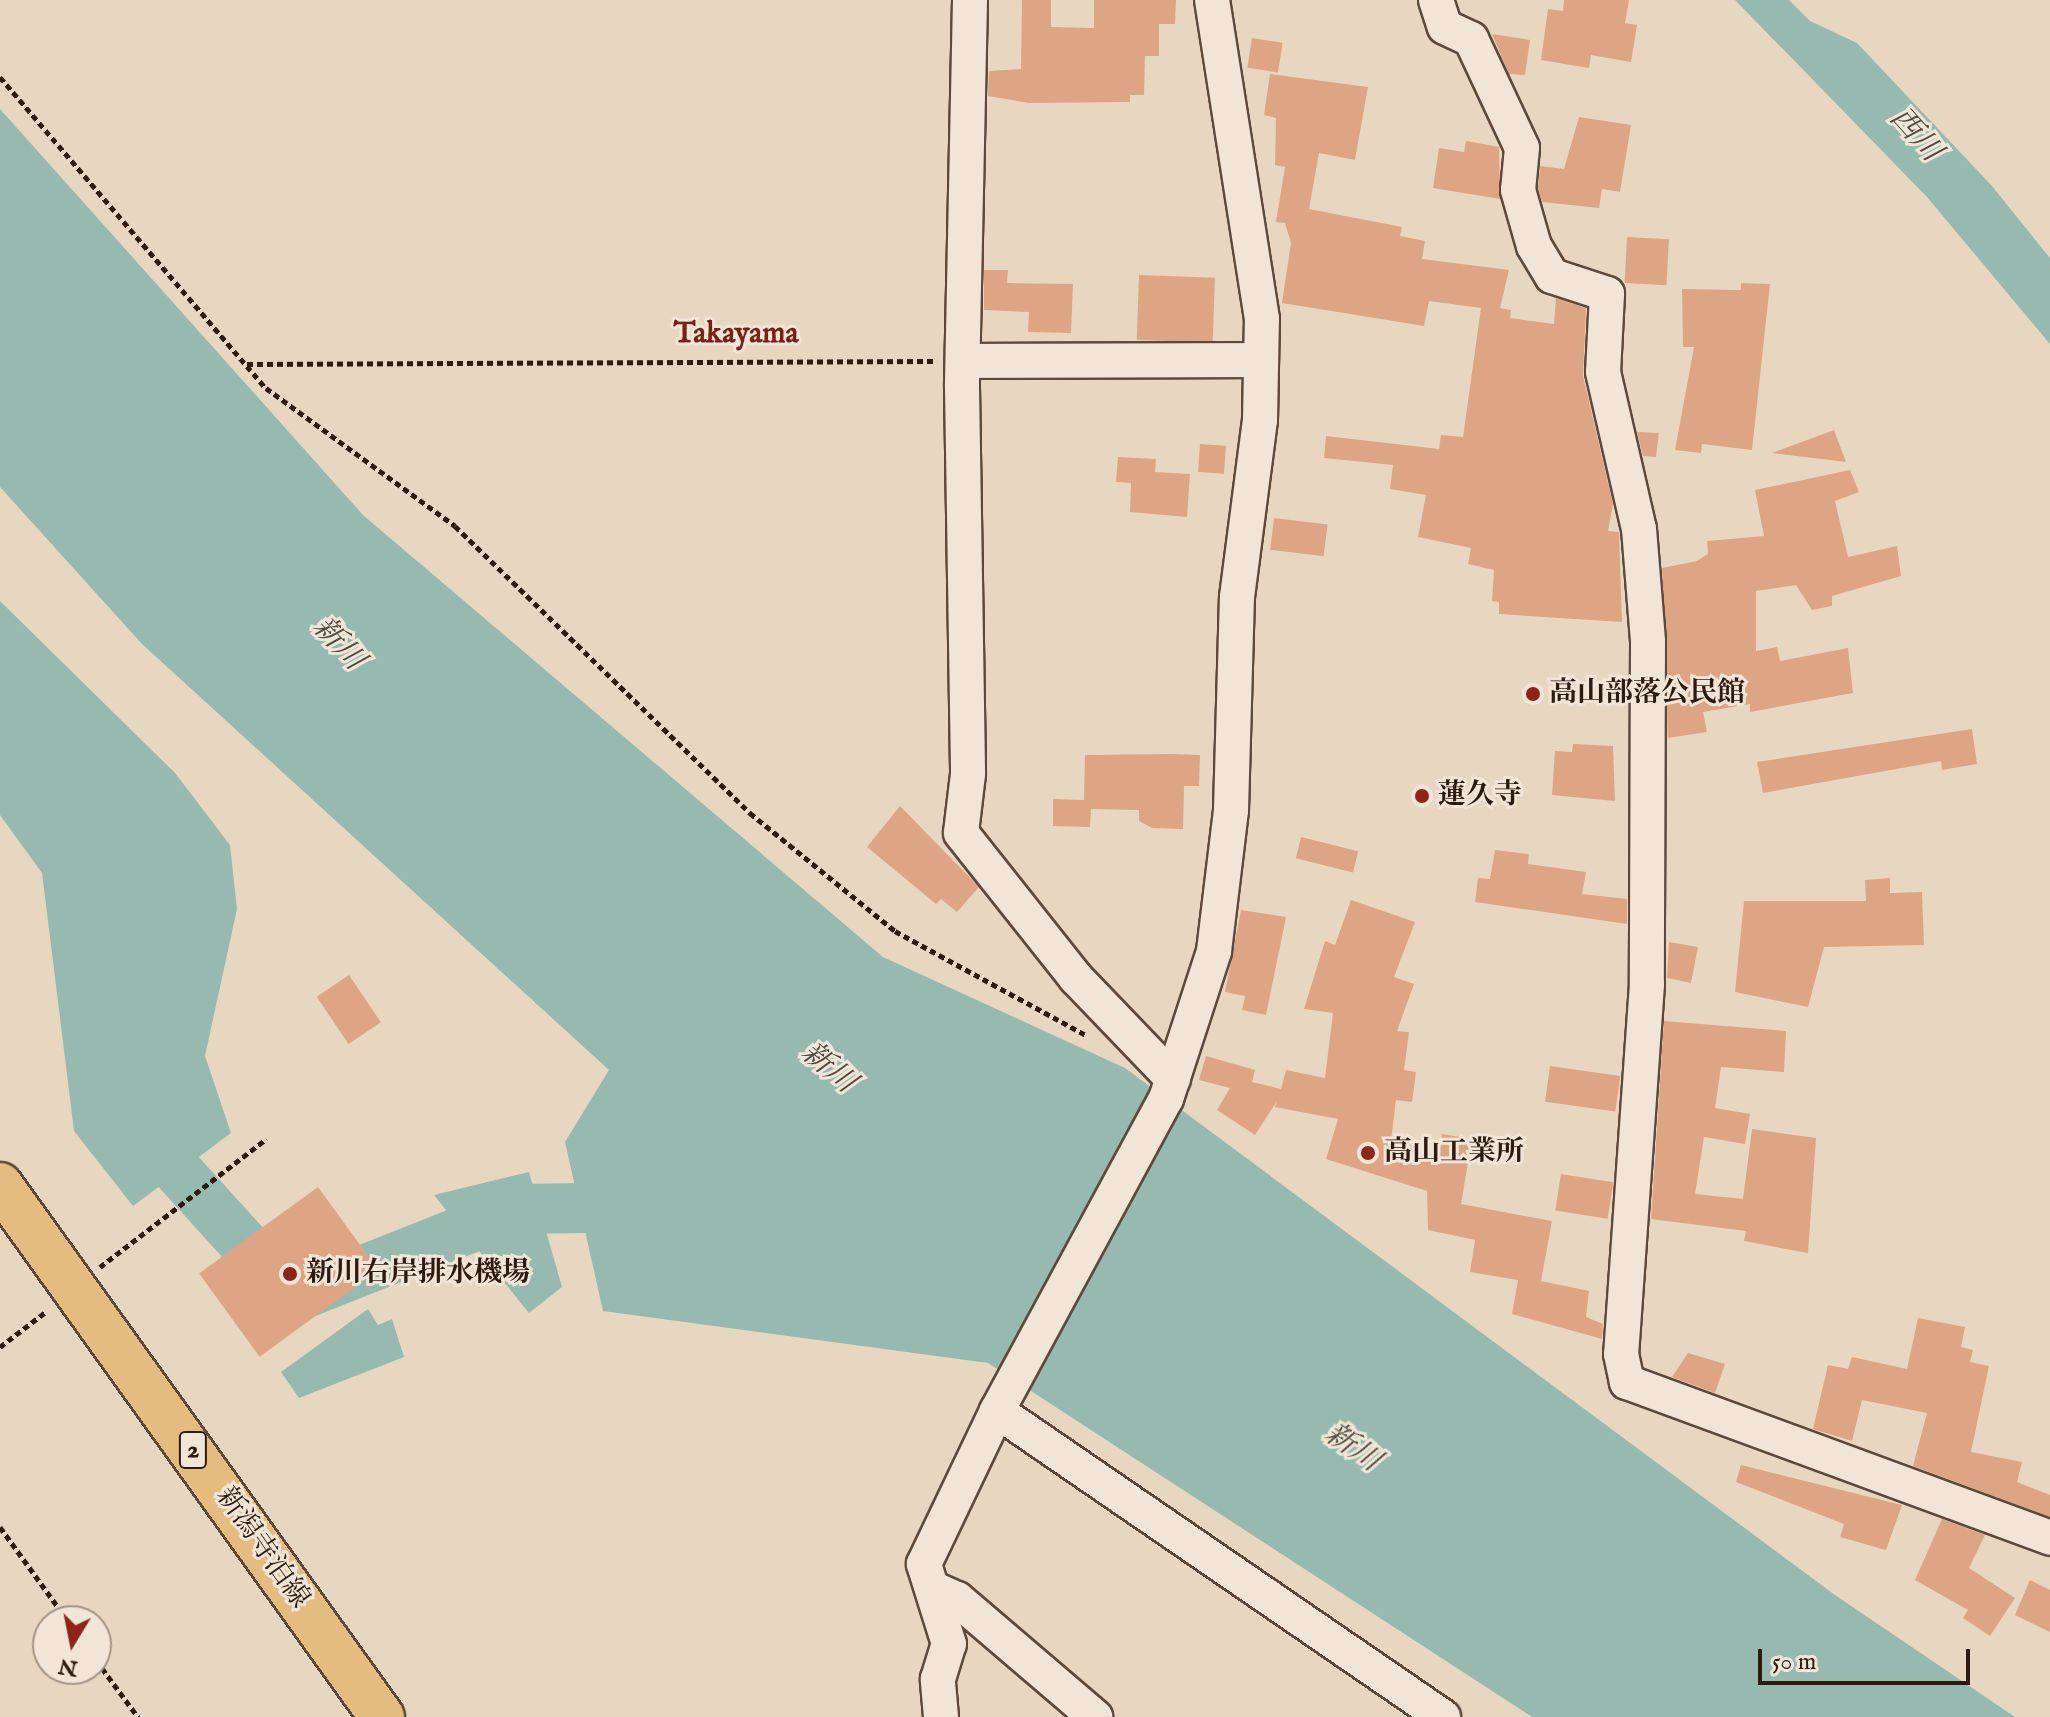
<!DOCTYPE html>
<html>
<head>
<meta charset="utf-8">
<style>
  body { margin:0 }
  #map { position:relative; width:2050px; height:1717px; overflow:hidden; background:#e8d7c0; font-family:"IM FELL English","Noto Serif JP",serif }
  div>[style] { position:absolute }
  .water>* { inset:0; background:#97bab0 }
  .river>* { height:50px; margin:-25px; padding:0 25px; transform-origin:25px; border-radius:25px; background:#97bab0 }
  .building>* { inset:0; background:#dea585; transform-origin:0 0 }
  .path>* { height:5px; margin-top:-2.5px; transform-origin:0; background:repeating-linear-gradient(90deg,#2f1a0f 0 6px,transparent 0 10px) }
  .roads { filter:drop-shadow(2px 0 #5d493b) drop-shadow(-2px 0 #5d493b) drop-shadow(0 2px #5d493b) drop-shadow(0 -2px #5d493b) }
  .minor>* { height:34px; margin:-17px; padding:0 17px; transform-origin:17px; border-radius:17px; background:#f0e5d6 }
  .major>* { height:44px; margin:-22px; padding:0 22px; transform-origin:22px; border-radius:22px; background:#e4bc80 }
  .dots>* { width:22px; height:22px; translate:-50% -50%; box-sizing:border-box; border:4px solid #f0e5d6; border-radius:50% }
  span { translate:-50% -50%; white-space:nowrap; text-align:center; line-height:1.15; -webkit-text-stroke:6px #f0e5d6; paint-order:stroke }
  .shield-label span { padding:2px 6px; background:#f0e5d6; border:2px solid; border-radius:6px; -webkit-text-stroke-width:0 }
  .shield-label { font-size:26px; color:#2f1a0f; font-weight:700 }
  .poi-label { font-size:28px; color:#2f1a0f; font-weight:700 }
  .left { translate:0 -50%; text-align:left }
  .street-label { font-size:28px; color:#2f1a0f }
  .water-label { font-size:30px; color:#4e4a3f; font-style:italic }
  .neighbourhood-label { font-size:30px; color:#7a1f14; font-weight:700 }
  .north { position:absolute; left:32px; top:1605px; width:80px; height:80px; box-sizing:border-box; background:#f0e5d6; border:2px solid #a39486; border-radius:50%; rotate:190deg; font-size:22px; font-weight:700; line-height:32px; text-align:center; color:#2f1a0f }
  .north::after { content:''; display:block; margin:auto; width:28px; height:36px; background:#8f2418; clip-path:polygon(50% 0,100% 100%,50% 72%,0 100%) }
  .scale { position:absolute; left:1758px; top:1649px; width:212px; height:36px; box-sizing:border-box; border:4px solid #2f1a0f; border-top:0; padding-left:10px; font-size:24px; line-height:28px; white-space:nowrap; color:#2f1a0f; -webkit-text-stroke:6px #f0e5d6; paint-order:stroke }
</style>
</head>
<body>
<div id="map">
  <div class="water">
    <div style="clip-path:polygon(1735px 0,1789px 0,1810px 21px,1857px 43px,1992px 186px,2050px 258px,2050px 344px,1927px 197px)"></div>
    <div style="clip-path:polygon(0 109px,363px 515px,883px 957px,1125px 1068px,1835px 1595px,2015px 1717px,1532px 1717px,988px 1363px,603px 1311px,565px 1142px,609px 1070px,142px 644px,0 487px)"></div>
    <div style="clip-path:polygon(0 601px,175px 773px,230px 845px,237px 909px,205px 1056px,231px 1133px,133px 1206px,74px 1131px,42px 873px,0 815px)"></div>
    <div style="clip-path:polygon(529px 1172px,562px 1287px,529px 1313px,434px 1195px)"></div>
    <div style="clip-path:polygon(368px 1309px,378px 1325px,392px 1319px,404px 1357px,299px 1398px,281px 1372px)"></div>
  </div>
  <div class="river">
    <div style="left:153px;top:1111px;width:37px;rotate:84deg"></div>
    <div style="left:157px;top:1148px;width:202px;rotate:47.8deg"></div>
    <div style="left:293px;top:1298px;width:242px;rotate:-21.6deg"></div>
    <div style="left:518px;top:1209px;width:130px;rotate:-0.9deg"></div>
  </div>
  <div class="building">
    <div style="clip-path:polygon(1022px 0,1051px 0,1051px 27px,1094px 28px,1094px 0,1176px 0,1175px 24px,1159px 24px,1159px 56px,1145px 56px,1144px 95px,1130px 95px,1130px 102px,1029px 103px,988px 96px,989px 71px,1021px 69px)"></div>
    <div style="clip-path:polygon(1564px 0,1629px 0,1625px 23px,1637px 25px,1631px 62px,1591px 55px,1589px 68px,1541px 60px,1548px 9px,1563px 11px)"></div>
    <div style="clip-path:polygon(1492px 34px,1530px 40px,1525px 75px,1509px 74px)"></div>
    <div style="left:1252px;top:38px;width:31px;height:30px;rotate:9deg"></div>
    <div style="clip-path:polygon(1270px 74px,1368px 87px,1355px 160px,1319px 153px,1309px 209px,1402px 227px,1400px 236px,1425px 241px,1422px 259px,1509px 270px,1500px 308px,1511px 310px,1510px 318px,1554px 324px,1556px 298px,1586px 308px,1583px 376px,1613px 504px,1608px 531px,1619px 532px,1622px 622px,1499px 614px,1499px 602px,1492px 601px,1494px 570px,1468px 564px,1471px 548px,1418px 537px,1426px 495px,1390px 489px,1393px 465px,1324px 458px,1326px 436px,1439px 449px,1441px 435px,1463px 437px,1481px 308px,1429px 301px,1424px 326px,1282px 303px,1291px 243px,1285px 223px,1276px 222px,1285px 167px,1275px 165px,1276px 118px,1264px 115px)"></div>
    <div style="clip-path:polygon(1579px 117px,1631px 125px,1620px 192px,1602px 189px,1599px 208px,1542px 202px,1538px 188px,1540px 166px,1564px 169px)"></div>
    <div style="clip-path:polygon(1466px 141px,1499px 147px,1500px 199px,1433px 188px,1439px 148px,1464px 152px)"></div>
    <div style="left:1627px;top:237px;width:42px;height:46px;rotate:3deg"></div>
    <div style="clip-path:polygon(984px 270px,1008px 270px,1007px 283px,1073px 284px,1071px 333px,1028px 332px,1029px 312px,984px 310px)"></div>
    <div style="left:1139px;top:275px;width:76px;height:65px;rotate:2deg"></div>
    <div style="clip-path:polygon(1741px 283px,1770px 284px,1752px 450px,1702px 444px,1701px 453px,1675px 450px,1694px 347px,1683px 347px,1682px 289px,1741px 290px)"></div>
    <div style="clip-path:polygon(1834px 430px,1846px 462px,1772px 453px)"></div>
    <div style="clip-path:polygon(1637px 432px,1659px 433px,1656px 457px,1643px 456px)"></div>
    <div style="left:1200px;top:444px;width:26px;height:28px;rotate:4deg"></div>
    <div style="clip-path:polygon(1118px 457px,1156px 459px,1155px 472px,1190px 474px,1187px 517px,1130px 512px,1131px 483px,1116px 482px)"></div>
    <div style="clip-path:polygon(1850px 470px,1859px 492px,1835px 501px,1848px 557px,1897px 546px,1901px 576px,1832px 596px,1832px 606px,1812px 610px,1796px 585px,1756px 591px,1756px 651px,1777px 647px,1780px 661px,1848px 648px,1853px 693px,1750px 712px,1750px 704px,1703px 712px,1707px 732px,1668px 738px,1662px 568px,1697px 561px,1708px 554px,1707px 541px,1764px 536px,1755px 490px)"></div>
    <div style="left:1274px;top:518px;width:54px;height:32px;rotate:7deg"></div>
    <div style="clip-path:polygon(1972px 729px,1977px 764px,1942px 770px,1941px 761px,1763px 793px,1757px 762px)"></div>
    <div style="clip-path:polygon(1573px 744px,1613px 746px,1615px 801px,1552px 795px,1555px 751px,1572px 752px)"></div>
    <div style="clip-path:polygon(1172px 754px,1200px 755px,1199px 786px,1184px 786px,1183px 829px,1152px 828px,1139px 821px,1139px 810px,1091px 809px,1090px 827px,1053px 826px,1053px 799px,1084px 800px,1085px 755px)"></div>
    <div style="clip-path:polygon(900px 806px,979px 887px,957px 912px,941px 899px,936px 904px,867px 847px)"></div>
    <div style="left:1301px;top:837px;width:59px;height:22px;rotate:14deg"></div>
    <div style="clip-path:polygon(1495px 850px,1529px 854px,1528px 864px,1586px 872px,1582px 894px,1627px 899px,1627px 924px,1475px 902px,1478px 878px,1490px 879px)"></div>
    <div style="clip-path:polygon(1890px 878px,1890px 893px,1922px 892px,1924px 945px,1824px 947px,1808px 1007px,1735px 992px,1744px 901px,1866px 901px,1865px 880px)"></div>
    <div style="clip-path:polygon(1351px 900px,1415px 922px,1394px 977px,1414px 984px,1397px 1031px,1409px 1032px,1404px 1070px,1416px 1072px,1412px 1102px,1396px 1100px,1391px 1141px,1439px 1156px,1442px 1134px,1472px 1139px,1461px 1204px,1552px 1221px,1541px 1281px,1589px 1291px,1586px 1317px,1603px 1324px,1602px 1339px,1512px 1314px,1518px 1280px,1470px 1272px,1475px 1240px,1428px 1230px,1427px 1191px,1326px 1159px,1338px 1119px,1275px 1107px,1277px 1101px,1255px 1135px,1217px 1110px,1230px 1088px,1199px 1080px,1206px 1056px,1255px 1070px,1252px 1082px,1281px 1089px,1286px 1070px,1325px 1078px,1333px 1013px,1304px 1009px,1325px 941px,1335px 945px)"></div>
    <div style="clip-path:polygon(1241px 910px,1286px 917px,1266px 1015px,1242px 1010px,1245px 996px,1225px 992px)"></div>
    <div style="clip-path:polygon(1669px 942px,1698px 947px,1691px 983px,1667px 978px)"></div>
    <div style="left:349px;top:975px;width:57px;height:39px;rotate:56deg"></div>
    <div style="clip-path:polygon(1664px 1021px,1786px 1031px,1784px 1072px,1721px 1067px,1715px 1108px,1750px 1114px,1745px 1144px,1704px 1137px,1695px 1194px,1743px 1199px,1752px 1129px,1816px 1138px,1808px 1253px,1744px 1241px,1746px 1231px,1651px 1219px)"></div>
    <div style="left:1550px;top:1066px;width:71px;height:36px;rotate:8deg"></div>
    <div style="left:1561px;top:1174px;width:53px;height:37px;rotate:9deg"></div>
    <div style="left:318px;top:1187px;width:103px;height:147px;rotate:54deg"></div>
    <div style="clip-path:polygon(1918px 1318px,1965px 1327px,1961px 1347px,1973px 1350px,1970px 1362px,1989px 1366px,1971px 1452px,2022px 1462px,2017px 1482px,2050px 1495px,2050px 1517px,1913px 1466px,1927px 1413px,1862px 1400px,1852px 1441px,1813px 1429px,1828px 1365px,1848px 1369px,1852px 1357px,1907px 1369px)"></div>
    <div style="clip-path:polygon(1688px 1353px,1725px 1364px,1715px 1393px,1672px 1377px)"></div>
    <div style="clip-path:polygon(1741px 1465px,1902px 1505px,1886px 1550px,1840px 1537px,1844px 1524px,1736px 1482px)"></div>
    <div style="clip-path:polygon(1942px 1519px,1985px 1535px,1969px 1568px,2015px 1598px,1990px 1636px,1963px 1618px,1968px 1610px,1915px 1580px)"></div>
    <div style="clip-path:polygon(2030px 1580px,2050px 1590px,2050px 1632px,2015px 1615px)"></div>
  </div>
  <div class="path">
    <div style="left:0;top:77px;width:409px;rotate:49.5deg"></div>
    <div style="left:266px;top:388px;width:234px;rotate:36.1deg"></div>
    <div style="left:455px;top:526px;width:412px;rotate:44.2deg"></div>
    <div style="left:750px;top:813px;width:187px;rotate:39.1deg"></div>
    <div style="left:895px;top:931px;width:217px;rotate:28.6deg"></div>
    <div style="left:247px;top:364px;width:686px;rotate:-0.25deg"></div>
    <div style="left:100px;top:1267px;width:210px;rotate:-37.6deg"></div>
    <div style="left:0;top:1347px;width:59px;rotate:-37.5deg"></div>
    <div style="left:0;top:1527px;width:116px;rotate:54.1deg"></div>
    <div style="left:96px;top:1660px;width:71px;rotate:53.6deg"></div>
  </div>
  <div class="roads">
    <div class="minor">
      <div style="left:970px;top:0;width:387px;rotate:91.2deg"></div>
      <div style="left:962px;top:387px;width:387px;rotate:89.1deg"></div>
      <div style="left:968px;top:774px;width:59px;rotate:96.8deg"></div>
      <div style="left:961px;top:833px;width:185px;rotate:51.6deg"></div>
      <div style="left:1076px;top:978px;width:140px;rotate:46.2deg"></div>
      <div style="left:1436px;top:0;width:28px;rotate:72deg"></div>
      <div style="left:1445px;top:27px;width:29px;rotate:25deg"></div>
      <div style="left:1471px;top:39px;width:120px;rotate:64.9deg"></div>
      <div style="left:1522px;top:148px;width:42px;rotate:95.4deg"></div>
      <div style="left:1518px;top:190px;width:58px;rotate:74.1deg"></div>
      <div style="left:1534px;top:246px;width:35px;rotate:59deg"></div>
      <div style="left:1552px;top:276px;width:58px;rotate:18.1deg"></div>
      <div style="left:1607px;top:294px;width:78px;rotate:92.9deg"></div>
      <div style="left:1603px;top:372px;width:161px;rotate:77.1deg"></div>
      <div style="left:1639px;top:529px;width:113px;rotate:85.4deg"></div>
      <div style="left:1648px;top:642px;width:342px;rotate:90.2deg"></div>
      <div style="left:1647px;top:984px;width:371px;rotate:94deg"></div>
      <div style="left:1621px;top:1354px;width:29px;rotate:78deg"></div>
      <div style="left:1627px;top:1382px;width:451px;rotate:20.2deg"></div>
      <div style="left:966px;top:361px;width:292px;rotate:-0.2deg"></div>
      <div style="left:997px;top:1411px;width:541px;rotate:34.45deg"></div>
      <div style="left:932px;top:1588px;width:27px;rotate:24deg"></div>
      <div style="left:957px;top:1599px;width:182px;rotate:40.5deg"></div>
      <div style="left:941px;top:1717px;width:38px;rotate:-95deg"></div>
      <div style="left:938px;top:1679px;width:37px;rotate:-73deg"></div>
      <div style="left:949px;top:1644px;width:84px;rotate:-107.4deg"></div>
      <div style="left:924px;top:1564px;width:170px;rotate:-64.5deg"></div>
      <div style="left:997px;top:1411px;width:355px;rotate:-61.6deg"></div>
      <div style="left:1166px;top:1099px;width:156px;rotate:-72deg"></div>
      <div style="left:1214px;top:951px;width:142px;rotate:-83.1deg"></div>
      <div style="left:1231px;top:810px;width:213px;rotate:-88.4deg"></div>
      <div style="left:1237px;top:597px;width:178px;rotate:-82.6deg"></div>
      <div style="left:1260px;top:420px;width:101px;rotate:-88.9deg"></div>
      <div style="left:1262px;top:319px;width:323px;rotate:-98.9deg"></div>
    </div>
    <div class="major">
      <div style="left:0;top:1185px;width:655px;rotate:54.32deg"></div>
    </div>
  </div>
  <div class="dots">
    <div style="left:1533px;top:694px;background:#8f2418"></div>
    <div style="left:1422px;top:796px;background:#8f2418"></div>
    <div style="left:1368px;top:1153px;background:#8f2418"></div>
    <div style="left:290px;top:1274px;background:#8f2418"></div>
  </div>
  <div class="shield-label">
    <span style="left:193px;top:1450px">2</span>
  </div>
  <div class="poi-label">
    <span class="left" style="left:1549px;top:694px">高山部落公民館</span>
    <span class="left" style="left:1438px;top:796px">蓮久寺</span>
    <span class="left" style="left:1384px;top:1153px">高山工業所</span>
    <span class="left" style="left:306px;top:1274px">新川右岸排水機場</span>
  </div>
  <div class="street-label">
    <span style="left:262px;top:1548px;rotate:55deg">新潟寺泊線</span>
  </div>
  <div class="water-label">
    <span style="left:1915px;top:135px;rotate:48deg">西川</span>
    <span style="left:338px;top:644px;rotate:47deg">新川</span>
    <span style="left:828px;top:1068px;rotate:40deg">新川</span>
    <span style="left:1352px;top:1448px;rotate:35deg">新川</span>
  </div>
  <div class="neighbourhood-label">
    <span style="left:736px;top:334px">Takayama</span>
  </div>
  <div class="north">N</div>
  <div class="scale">50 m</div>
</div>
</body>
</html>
